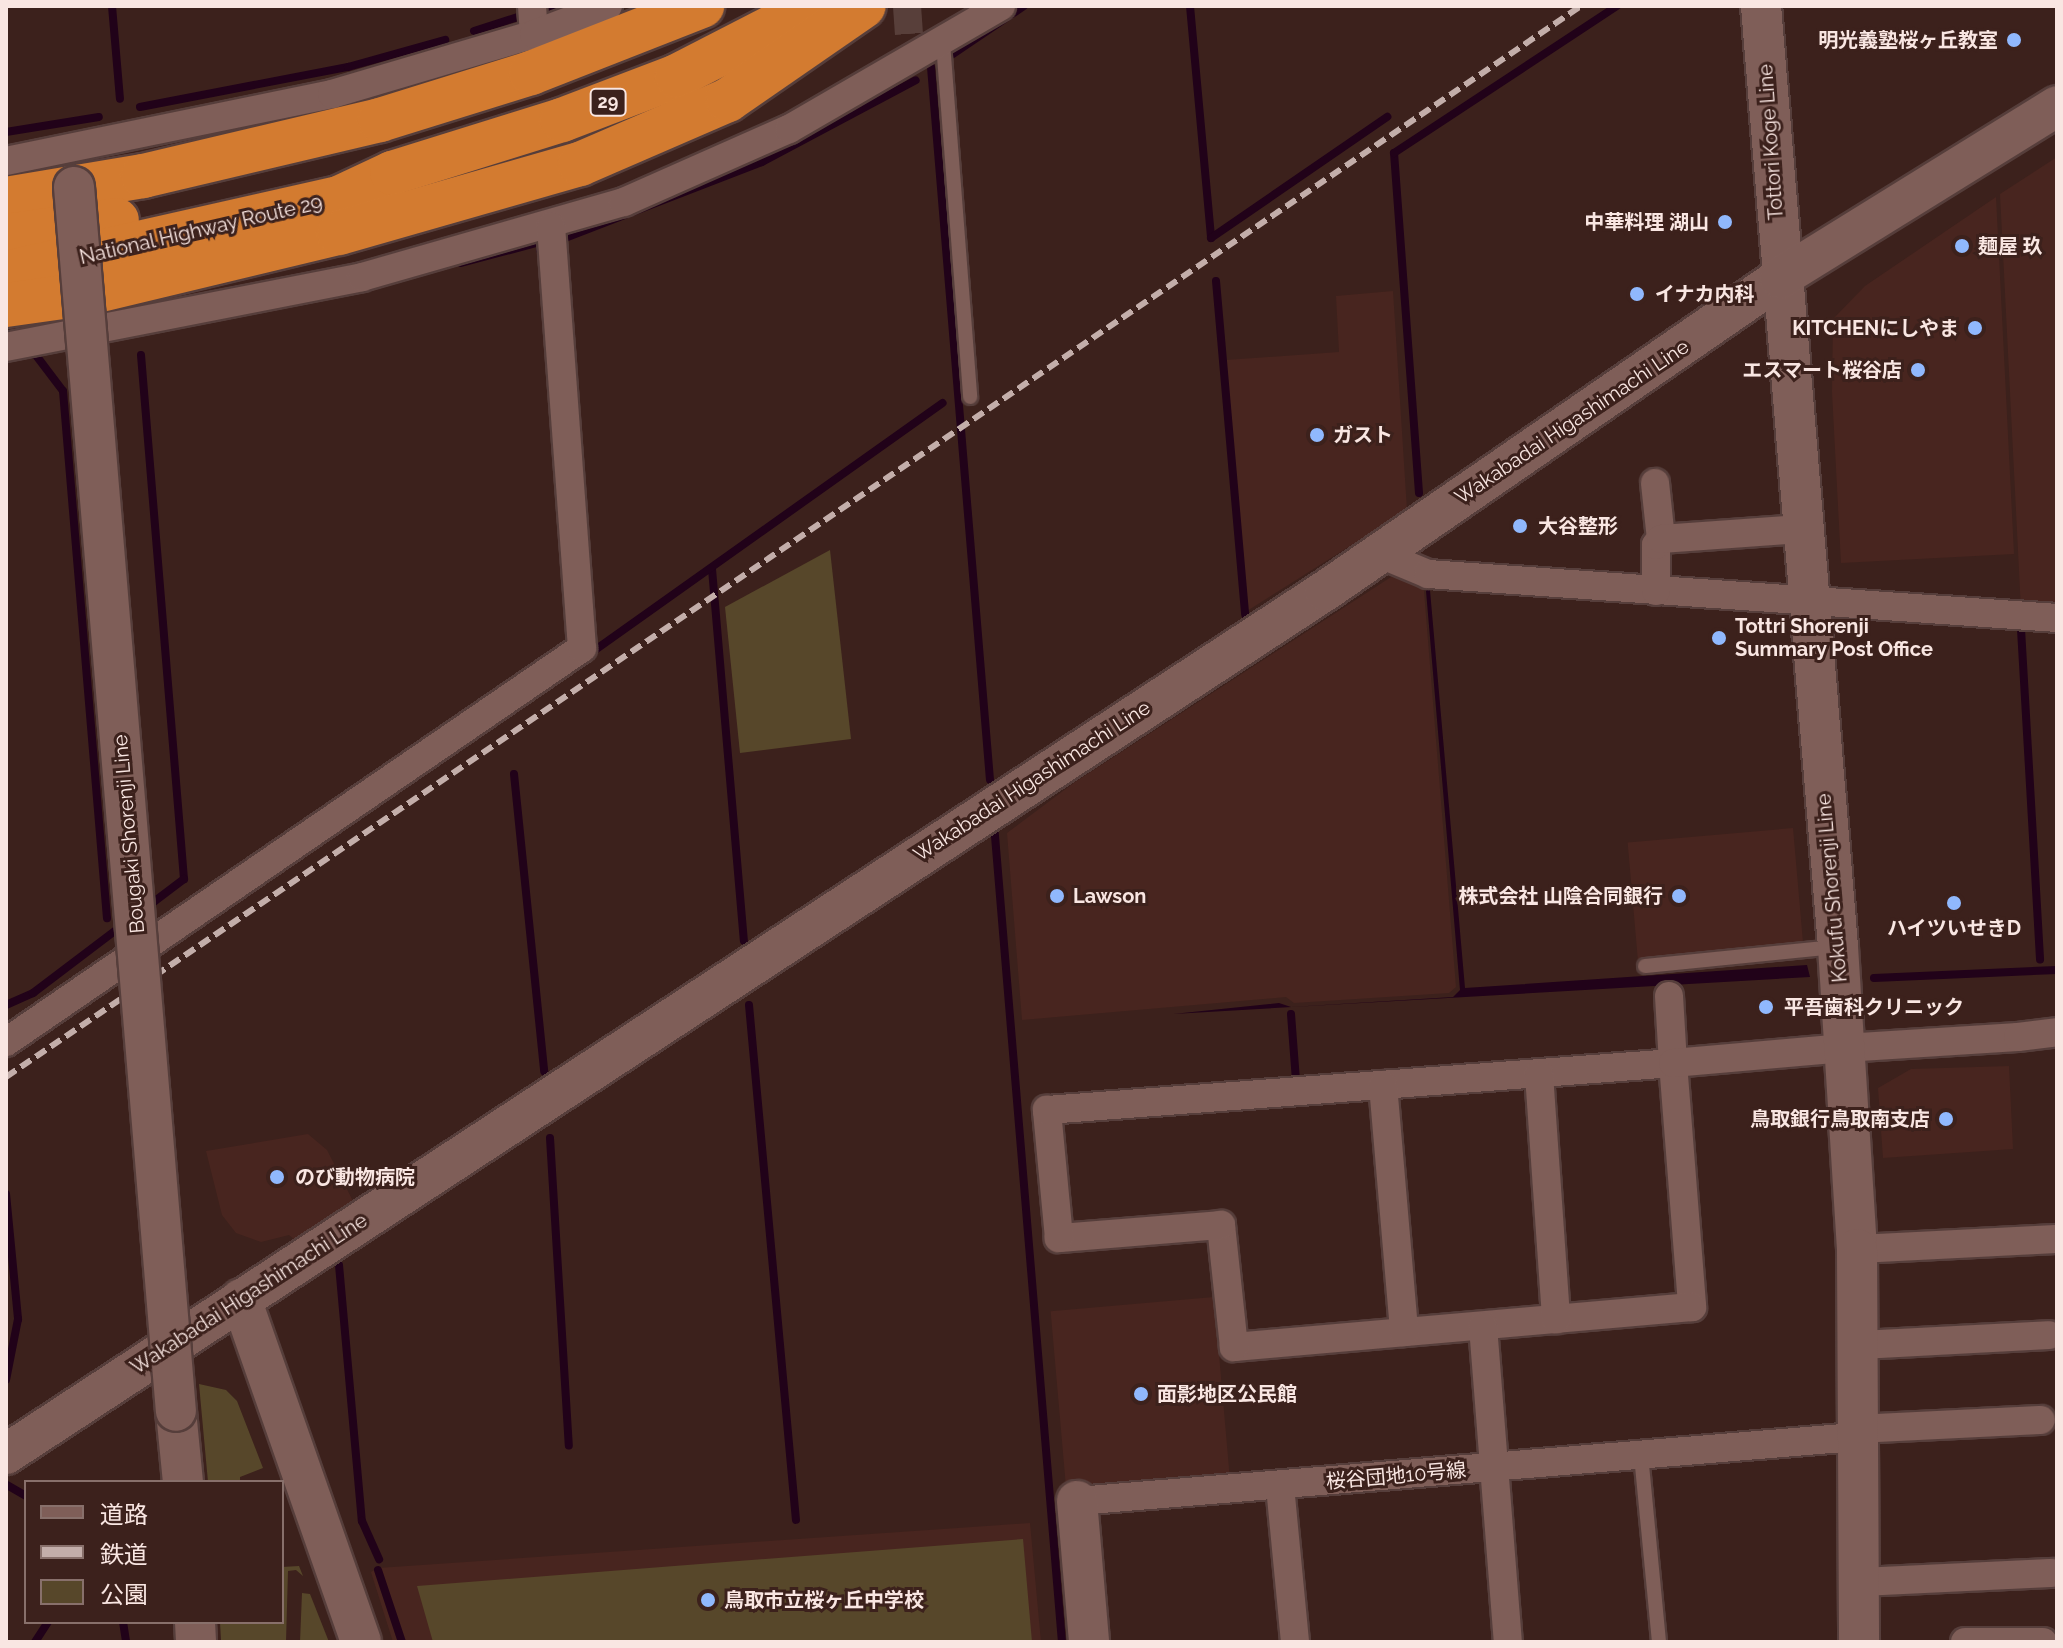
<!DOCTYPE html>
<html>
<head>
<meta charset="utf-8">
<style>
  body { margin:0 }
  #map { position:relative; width:2063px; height:1648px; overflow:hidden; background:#3c211c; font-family:Raleway,"Noto Sans JP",sans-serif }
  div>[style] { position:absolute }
  .built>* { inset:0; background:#48251f; transform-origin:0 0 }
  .green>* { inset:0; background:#57472a }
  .water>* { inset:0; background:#210219 }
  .stream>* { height:8px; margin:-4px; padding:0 4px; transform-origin:4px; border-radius:4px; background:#210219 }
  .street-tunnel>* { height:28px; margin-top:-14px; transform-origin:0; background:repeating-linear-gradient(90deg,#583f3a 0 28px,transparent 0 42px) }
  .roads { filter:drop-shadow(2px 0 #563e3b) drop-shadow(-2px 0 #563e3b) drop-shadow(0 2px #563e3b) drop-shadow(0 -2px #563e3b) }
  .lane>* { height:14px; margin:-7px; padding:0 7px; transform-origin:7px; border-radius:7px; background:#7f5e58 }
  .street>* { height:28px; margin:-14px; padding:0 14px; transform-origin:14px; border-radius:14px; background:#7f5e58 }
  .secondary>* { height:40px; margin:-20px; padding:0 20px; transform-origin:20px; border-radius:20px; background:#7f5e58 }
  .highway>* { height:44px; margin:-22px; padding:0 22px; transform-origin:22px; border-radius:22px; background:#d37b30 }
  .rail>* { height:6px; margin-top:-3px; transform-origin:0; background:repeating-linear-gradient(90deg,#c3aeaa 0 12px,transparent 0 18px) }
  .bridges { filter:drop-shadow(2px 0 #563e3b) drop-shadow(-2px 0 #563e3b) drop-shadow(0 2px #563e3b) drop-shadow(0 -2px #563e3b) }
  .secondary-bridge>* { height:40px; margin:-20px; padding:0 20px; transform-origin:20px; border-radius:20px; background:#7f5e58 }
  .dots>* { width:22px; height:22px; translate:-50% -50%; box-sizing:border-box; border:4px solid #3c211c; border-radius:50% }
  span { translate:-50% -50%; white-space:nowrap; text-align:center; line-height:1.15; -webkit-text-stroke:6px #3c211c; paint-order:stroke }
  .shield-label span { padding:2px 6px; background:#3c211c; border:2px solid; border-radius:6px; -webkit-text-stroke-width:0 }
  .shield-label { font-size:18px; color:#f9e6e2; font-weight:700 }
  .poi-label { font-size:20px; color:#f9e6e2; font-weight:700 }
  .right { translate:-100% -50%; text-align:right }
  .left { translate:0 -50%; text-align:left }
  .street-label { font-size:20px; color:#f9e6e2 }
  .frame { position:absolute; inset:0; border:8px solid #f9e6e2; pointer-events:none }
  .legend { position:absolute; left:24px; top:1480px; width:260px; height:144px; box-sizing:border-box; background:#3c211c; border:2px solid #88706b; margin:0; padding:10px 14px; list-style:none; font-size:24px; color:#f9e6e2 }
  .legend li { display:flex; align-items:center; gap:16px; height:40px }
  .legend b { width:40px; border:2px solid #88706b }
</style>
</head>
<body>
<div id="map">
  <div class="built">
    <div style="clip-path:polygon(2057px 157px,2057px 612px,2021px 610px,2000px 194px)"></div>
    <div style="clip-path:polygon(1996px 197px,2014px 554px,1841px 563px,1832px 392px,1833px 319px,1865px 286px)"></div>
    <div style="clip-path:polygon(1393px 291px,1407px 510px,1247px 611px,1226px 360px,1339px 352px,1336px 296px)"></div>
    <div style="clip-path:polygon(1391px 577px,1423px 579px,1456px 987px,1449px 993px,1294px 1003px,1286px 997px,1022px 1020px,1007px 833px,1075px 782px)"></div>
    <div style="left:1793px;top:828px;width:117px;height:166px;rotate:85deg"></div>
    <div style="clip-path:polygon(2009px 1066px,2013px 1149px,1883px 1158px,1878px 1088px,1911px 1069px)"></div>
    <div style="clip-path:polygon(308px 1134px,327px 1150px,354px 1203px,297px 1242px,289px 1235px,261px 1242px,236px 1233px,222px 1215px,206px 1151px)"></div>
    <div style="left:1214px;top:1297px;width:181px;height:164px;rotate:85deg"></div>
    <div style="clip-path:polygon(1030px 1523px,1041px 1642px,393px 1642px,371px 1572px,378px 1568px)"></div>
  </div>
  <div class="green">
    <div style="clip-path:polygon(830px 550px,851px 739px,740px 753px,725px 607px)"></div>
    <div style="clip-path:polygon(199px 1384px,226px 1390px,237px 1401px,263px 1468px,240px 1477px,240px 1482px,208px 1482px)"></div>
    <div style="clip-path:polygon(1023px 1539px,1032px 1642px,433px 1642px,417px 1586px)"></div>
    <div style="clip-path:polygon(299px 1566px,303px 1576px,296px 1570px,288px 1571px,286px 1642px,221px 1640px,220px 1622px,282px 1622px,282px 1567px)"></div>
    <div style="clip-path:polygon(302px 1593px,310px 1594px,329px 1642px,300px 1642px)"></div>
  </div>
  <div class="water">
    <div style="clip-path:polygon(1425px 579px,1429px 579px,1465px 988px,1807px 965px,1810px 977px,1173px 1014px,1279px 1003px,1291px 1007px,1453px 997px,1460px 990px)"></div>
  </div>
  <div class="stream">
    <div style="left:112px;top:6px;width:93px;rotate:85.1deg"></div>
    <div style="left:1190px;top:6px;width:233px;rotate:84.8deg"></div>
    <div style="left:1211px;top:238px;width:214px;rotate:-34.5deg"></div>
    <div style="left:543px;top:11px;width:18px;rotate:-16deg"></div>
    <div style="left:474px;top:31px;width:49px;rotate:-17.7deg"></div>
    <div style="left:521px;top:16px;width:6px;rotate:-81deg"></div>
    <div style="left:953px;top:54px;width:86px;rotate:-34.1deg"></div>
    <div style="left:931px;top:67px;width:715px;rotate:85.27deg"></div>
    <div style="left:140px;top:107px;width:212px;rotate:-10.9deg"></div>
    <div style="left:348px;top:67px;width:101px;rotate:-15.6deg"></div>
    <div style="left:6px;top:132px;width:94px;rotate:-9.2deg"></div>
    <div style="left:565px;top:238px;width:211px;rotate:-21.1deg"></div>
    <div style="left:762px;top:162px;width:174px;rotate:-28deg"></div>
    <div style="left:461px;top:263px;width:82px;rotate:-14.9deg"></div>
    <div style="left:540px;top:242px;width:8px;rotate:90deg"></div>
    <div style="left:1216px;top:281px;width:335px;rotate:85deg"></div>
    <div style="left:27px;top:355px;width:8px;rotate:-7deg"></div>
    <div style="left:35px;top:354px;width:46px;rotate:52.9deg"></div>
    <div style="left:63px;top:391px;width:529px;rotate:85.23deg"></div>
    <div style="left:141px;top:355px;width:526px;rotate:85.31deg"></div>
    <div style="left:184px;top:879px;width:46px;rotate:142.9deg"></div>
    <div style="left:1419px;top:493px;width:341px;rotate:-94.2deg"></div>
    <div style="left:1394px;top:153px;width:267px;rotate:-33.4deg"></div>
    <div style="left:712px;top:569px;width:373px;rotate:85.1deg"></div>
    <div style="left:2021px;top:629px;width:331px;rotate:86.7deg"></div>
    <div style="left:588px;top:655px;width:435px;rotate:-35.4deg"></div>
    <div style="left:514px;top:774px;width:299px;rotate:84.2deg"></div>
    <div style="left:994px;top:824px;width:821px;rotate:85.25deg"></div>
    <div style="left:1874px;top:978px;width:183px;rotate:-2.5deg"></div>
    <div style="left:6px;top:1005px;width:30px;rotate:-24deg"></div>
    <div style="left:33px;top:993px;width:114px;rotate:-37.2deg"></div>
    <div style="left:749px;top:1005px;width:517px;rotate:84.79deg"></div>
    <div style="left:1291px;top:1014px;width:66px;rotate:85.7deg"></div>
    <div style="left:550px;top:1138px;width:308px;rotate:86.5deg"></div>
    <div style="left:6px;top:1194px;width:126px;rotate:84.5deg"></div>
    <div style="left:18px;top:1319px;width:62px;rotate:101.1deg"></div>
    <div style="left:339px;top:1265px;width:257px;rotate:84.9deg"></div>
    <div style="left:362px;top:1521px;width:42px;rotate:65.9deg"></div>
    <div style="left:7px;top:1485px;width:22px;rotate:30deg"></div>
    <div style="left:378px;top:1570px;width:76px;rotate:71.6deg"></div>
    <div style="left:123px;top:1622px;width:20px;rotate:81deg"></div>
    <div style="left:35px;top:1642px;width:24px;rotate:-57deg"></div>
  </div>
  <div class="street-tunnel">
    <div style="left:907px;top:6px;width:28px;rotate:86deg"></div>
  </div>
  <div class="roads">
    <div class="lane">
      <div style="left:943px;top:43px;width:355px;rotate:85.6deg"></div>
      <div style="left:1645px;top:966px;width:191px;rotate:-5.7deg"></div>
      <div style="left:1641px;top:1455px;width:188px;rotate:84.5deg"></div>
    </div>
    <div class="street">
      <div style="left:532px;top:6px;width:28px;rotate:86deg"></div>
      <div style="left:6px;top:161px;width:333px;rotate:-11.6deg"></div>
      <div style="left:332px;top:94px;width:211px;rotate:-16.5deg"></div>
      <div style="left:534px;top:34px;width:79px;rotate:-20.7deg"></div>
      <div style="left:6px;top:347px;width:363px;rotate:-11.1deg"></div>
      <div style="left:362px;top:277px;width:273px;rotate:-16deg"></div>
      <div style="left:624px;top:202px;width:180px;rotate:-23.9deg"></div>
      <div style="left:789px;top:129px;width:245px;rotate:-30.1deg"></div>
      <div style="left:1655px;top:483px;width:56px;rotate:83.9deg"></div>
      <div style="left:1380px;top:554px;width:52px;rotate:22.6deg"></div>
      <div style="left:1428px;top:574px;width:631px;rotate:4deg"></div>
      <div style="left:1656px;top:591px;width:46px;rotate:-90deg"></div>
      <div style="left:1656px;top:545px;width:8px;rotate:-50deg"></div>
      <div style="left:1661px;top:539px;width:140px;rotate:-4.1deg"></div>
      <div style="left:1669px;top:996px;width:67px;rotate:86.6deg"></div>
      <div style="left:1673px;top:1063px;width:245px;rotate:85.5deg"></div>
      <div style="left:1692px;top:1307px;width:460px;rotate:175deg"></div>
      <div style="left:1234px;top:1347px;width:123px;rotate:-96.1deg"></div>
      <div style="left:1221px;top:1225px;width:163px;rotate:175.4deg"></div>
      <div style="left:1059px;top:1238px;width:129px;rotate:-95.4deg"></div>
      <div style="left:1047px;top:1110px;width:628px;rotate:-4.29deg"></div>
      <div style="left:1673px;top:1063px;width:172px;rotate:-5deg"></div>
      <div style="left:1844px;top:1048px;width:174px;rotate:-3.6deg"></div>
      <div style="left:2018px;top:1037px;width:39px;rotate:-7deg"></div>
      <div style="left:6px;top:1042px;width:698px;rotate:-34.37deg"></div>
      <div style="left:582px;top:648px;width:423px;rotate:-94.2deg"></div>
      <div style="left:1539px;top:1074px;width:246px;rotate:86deg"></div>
      <div style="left:1383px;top:1085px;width:248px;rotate:85.1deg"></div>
      <div style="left:1857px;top:1249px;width:200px;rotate:-2.9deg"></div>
      <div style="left:1483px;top:1326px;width:317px;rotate:85.5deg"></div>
      <div style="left:1860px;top:1345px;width:189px;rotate:-3deg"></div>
      <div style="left:1855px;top:1429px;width:186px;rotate:-2.8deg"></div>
      <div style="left:1280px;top:1486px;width:157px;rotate:84.5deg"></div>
      <div style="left:1077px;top:1501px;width:782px;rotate:-4.7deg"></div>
      <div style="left:1859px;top:1582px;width:193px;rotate:-2.7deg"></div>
      <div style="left:1965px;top:1642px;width:78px"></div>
    </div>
    <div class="secondary">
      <div style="left:1761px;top:6px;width:944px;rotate:85.32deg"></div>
      <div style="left:1838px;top:947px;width:303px;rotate:86.4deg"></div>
      <div style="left:1857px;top:1249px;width:393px;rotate:89.7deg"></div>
      <div style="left:241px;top:1299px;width:363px;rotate:70.7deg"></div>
      <div style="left:176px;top:1411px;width:71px;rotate:84.4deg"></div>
      <div style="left:6px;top:1454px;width:1576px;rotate:-33.2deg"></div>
      <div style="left:1325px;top:591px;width:552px;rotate:-34.52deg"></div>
      <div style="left:1780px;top:278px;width:326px;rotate:-31.8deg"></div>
      <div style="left:1077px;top:1501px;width:142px;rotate:85.1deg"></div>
      <div style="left:195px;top:1622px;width:20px;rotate:87deg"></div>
    </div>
    <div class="highway">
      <div style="left:6px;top:199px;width:139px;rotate:-9.5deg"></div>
      <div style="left:143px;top:176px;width:244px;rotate:-13.3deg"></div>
      <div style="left:380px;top:120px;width:158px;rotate:-17.3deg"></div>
      <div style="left:531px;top:73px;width:184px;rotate:-21.4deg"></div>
      <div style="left:6px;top:236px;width:112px;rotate:-8.2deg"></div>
      <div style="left:6px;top:273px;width:341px;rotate:-12.7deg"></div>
      <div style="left:339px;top:198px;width:59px;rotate:-25.3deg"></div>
      <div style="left:392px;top:173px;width:178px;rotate:-17.3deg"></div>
      <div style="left:562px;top:120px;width:123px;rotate:-20.9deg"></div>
      <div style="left:677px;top:76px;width:153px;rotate:-27.2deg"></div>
      <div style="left:6px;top:305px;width:79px;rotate:-8deg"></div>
      <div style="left:84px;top:294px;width:262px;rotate:-13.5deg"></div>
      <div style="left:339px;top:233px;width:251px;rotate:-16deg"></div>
      <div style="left:580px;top:164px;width:161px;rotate:-23.4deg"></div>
      <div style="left:728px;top:100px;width:165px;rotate:-34.7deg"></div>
    </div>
  </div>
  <div class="rail">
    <div style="left:6px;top:1077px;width:1905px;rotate:-34.22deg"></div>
  </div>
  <div class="bridges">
    <div class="secondary-bridge">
      <div style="left:74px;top:187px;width:1228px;rotate:85.24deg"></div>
    </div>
  </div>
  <div class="dots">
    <div style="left:2014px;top:40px;background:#90b8fd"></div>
    <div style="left:1725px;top:222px;background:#90b8fd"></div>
    <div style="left:1962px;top:246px;background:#90b8fd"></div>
    <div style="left:1637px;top:294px;background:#90b8fd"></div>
    <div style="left:1975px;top:328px;background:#90b8fd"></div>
    <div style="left:1918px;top:370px;background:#90b8fd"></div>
    <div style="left:1317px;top:435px;background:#90b8fd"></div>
    <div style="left:1520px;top:526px;background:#90b8fd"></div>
    <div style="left:1719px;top:638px;background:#90b8fd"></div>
    <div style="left:1057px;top:896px;background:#90b8fd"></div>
    <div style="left:1679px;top:896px;background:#90b8fd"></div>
    <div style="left:1954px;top:903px;background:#90b8fd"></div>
    <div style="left:1766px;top:1007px;background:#90b8fd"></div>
    <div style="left:1946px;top:1119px;background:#90b8fd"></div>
    <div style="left:277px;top:1177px;background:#90b8fd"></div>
    <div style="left:1141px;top:1394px;background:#90b8fd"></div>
    <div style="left:708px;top:1600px;background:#90b8fd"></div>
  </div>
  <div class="shield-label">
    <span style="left:608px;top:102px">29</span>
  </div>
  <div class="poi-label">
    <span class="right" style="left:1998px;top:40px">明光義塾桜ヶ丘教室</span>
    <span class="right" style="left:1709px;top:222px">中華料理 湖山</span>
    <span class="left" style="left:1978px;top:246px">麺屋 玖</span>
    <span class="left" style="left:1655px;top:294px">イナカ内科</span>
    <span class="right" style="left:1959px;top:328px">KITCHENにしやま</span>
    <span class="right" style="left:1902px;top:370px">エスマート桜谷店</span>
    <span class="left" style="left:1333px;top:435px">ガスト</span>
    <span class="left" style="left:1538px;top:526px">大谷整形</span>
    <span class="left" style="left:1735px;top:638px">Tottri Shorenji<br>Summary Post Office</span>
    <span class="left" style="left:1073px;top:896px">Lawson</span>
    <span class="right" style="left:1663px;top:896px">株式会社 山陰合同銀行</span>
    <span style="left:1954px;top:928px">ハイツいせきD</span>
    <span class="left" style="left:1784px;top:1007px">平吾歯科クリニック</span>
    <span class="right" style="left:1930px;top:1119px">鳥取銀行鳥取南支店</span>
    <span class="left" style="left:295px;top:1177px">のび動物病院</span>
    <span class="left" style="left:1157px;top:1394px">面影地区公民館</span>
    <span class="left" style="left:724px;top:1600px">鳥取市立桜ヶ丘中学校</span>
  </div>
  <div class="street-label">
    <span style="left:1771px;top:142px;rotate:-94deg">Tottori Koge Line</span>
    <span style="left:201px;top:230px;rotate:-13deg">National Highway Route 29</span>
    <span style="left:1572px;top:422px;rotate:-34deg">Wakabadai Higashimachi Line</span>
    <span style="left:1032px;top:781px;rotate:-33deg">Wakabadai Higashimachi Line</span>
    <span style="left:129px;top:834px;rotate:-95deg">Bougaki Shorenji Line</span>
    <span style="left:1832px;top:888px;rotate:-95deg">Kokufu Shorenji Line</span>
    <span style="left:249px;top:1294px;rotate:-33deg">Wakabadai Higashimachi Line</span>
    <span style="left:1396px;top:1476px;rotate:-5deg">桜谷団地10号線</span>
  </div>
  <div class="frame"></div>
  <ul class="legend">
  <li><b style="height:10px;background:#7f5e58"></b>道路</li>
  <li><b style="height:10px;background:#c3aeaa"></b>鉄道</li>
  <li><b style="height:22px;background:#57472a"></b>公園</li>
  </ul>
</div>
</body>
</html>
